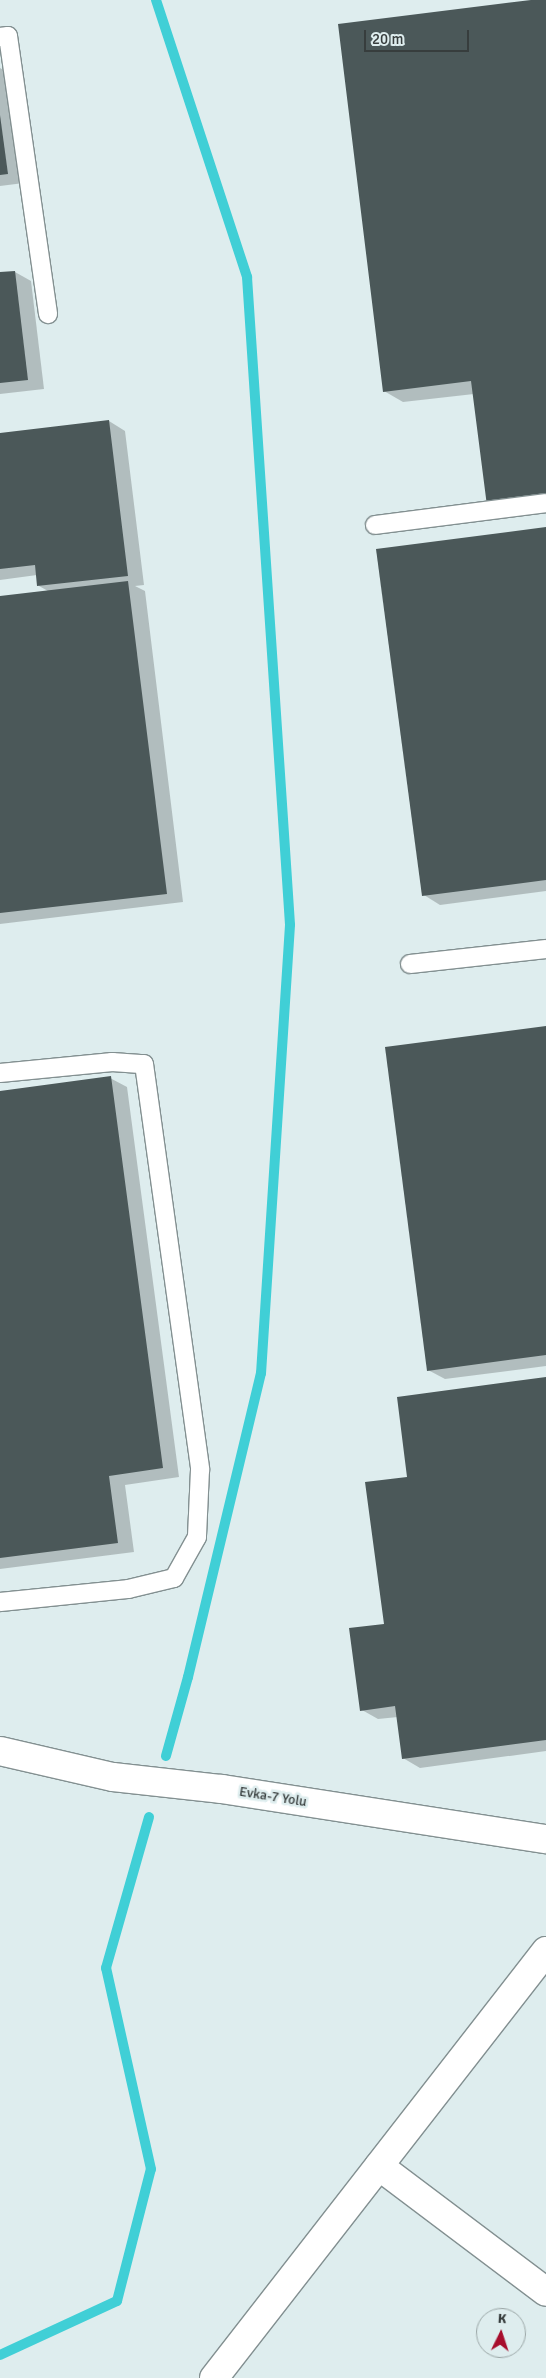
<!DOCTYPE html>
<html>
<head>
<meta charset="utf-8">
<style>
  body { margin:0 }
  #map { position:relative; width:546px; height:2378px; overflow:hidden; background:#deedee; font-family:Signika,sans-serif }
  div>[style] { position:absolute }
  .shadow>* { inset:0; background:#0003 }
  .stream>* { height:10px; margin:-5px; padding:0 5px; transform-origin:5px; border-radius:5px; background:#40cfd6 }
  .building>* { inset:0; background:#4b5859 }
  .roads { filter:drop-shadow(1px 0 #839091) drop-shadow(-1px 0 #839091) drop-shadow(0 1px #839091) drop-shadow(0 -1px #839091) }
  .lane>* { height:18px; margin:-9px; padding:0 9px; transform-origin:9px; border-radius:9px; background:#fff }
  .street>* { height:28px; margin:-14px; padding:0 14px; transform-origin:14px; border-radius:14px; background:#fff }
  .secondary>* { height:28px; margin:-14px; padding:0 14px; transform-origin:14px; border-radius:14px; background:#fff }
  span { translate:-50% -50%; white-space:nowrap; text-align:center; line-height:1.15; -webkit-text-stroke:5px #deedee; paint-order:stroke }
  .street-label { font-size:14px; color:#373d3d }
  .north { position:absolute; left:476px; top:2308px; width:50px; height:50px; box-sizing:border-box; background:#deedee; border:1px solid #9ba7a7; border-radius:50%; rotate:4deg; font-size:14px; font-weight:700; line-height:20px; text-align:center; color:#373d3d }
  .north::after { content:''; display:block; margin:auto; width:18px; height:22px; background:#a70d2c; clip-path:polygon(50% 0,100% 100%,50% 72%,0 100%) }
  .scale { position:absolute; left:364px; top:30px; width:105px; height:22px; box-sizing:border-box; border:2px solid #373d3d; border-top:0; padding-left:6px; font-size:15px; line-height:18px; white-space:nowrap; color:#373d3d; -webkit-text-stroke:4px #deedee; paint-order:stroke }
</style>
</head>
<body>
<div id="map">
  <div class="shadow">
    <div style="clip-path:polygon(542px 0,546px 0,474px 394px,403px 402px,384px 391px)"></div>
    <div style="clip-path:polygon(0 68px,11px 75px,24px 183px,0 186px)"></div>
    <div style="clip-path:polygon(15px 272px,31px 281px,44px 389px,0 394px,0 274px)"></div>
    <div style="clip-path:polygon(109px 421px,125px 431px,144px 585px,135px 586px,145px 591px,183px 902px,0 924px,0 597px,48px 591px,39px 586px,37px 575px,0 580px,0 434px)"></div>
    <div style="clip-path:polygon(546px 528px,546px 891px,440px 905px,424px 895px)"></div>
    <div style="clip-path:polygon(546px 1027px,546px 1366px,445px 1379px,428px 1370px)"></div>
    <div style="clip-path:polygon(110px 1078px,127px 1087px,179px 1477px,125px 1485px,134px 1552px,0 1569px,0 1092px)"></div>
    <div style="clip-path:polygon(546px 1379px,546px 1751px,420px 1768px,403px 1758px,398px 1717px,378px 1719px,362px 1710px,386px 1625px,408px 1478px)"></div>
  </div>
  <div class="stream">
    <div style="left:156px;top:0;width:292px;rotate:71.8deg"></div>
    <div style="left:247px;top:277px;width:649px;rotate:86.2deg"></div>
    <div style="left:290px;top:925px;width:449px;rotate:93.7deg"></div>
    <div style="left:261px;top:1373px;width:313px;rotate:103.5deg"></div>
    <div style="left:188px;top:1677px;width:82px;rotate:105.6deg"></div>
    <div style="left:0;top:2355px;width:129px;rotate:-24.8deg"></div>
    <div style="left:117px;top:2301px;width:136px;rotate:-75.6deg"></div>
    <div style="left:151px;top:2169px;width:206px;rotate:-102.6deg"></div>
    <div style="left:106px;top:1968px;width:157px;rotate:-74.1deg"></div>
  </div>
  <div class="building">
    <div style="clip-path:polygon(531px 0,546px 0,546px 499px,487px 506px,471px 381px,383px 392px,338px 24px)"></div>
    <div style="clip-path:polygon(0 115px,8px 174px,0 175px)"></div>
    <div style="clip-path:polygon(15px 271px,28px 380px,0 383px,0 272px)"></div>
    <div style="clip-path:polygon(109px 420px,128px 576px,37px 586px,35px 565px,0 569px,0 433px)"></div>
    <div style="clip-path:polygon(546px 527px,546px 880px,422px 896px,376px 549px)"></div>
    <div style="clip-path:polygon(128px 581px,167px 894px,0 913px,0 596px)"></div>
    <div style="clip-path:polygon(546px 1026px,546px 1355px,427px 1371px,385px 1047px)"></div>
    <div style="clip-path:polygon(111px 1076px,163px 1468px,109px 1476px,118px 1543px,0 1558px,0 1091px)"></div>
    <div style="clip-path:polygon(546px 1377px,546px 1740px,402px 1759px,395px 1706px,360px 1711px,349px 1628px,384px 1624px,365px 1482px,407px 1477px,397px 1397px)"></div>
  </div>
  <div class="roads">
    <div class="lane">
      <div style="left:0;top:37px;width:8px;rotate:-7deg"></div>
      <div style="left:8px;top:36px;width:281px;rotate:81.8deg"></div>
      <div style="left:375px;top:525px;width:172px;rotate:-7.3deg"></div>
      <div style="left:410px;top:964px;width:137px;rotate:-6.3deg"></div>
      <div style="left:0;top:1073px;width:113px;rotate:-5.6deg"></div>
      <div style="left:112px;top:1062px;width:32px;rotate:4deg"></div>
      <div style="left:144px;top:1064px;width:410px;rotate:82.1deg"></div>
      <div style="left:200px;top:1470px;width:67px;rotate:92.6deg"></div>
      <div style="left:197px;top:1537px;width:47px;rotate:119.3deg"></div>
      <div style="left:174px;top:1578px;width:47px;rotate:166.6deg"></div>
      <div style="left:128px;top:1589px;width:129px;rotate:174.2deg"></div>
    </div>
    <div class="street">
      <div style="left:379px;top:2166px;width:209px;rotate:37deg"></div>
      <div style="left:214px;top:2378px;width:541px;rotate:-52.13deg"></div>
    </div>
    <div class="secondary">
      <div style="left:0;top:1751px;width:116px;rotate:13deg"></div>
      <div style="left:113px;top:1777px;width:110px;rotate:6.3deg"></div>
      <div style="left:222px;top:1789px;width:328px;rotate:8.8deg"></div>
    </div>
  </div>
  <div class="street-label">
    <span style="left:273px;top:1797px;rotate:9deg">Evka-7 Yolu</span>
  </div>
  <div class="north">K</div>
  <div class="scale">20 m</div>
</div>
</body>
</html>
